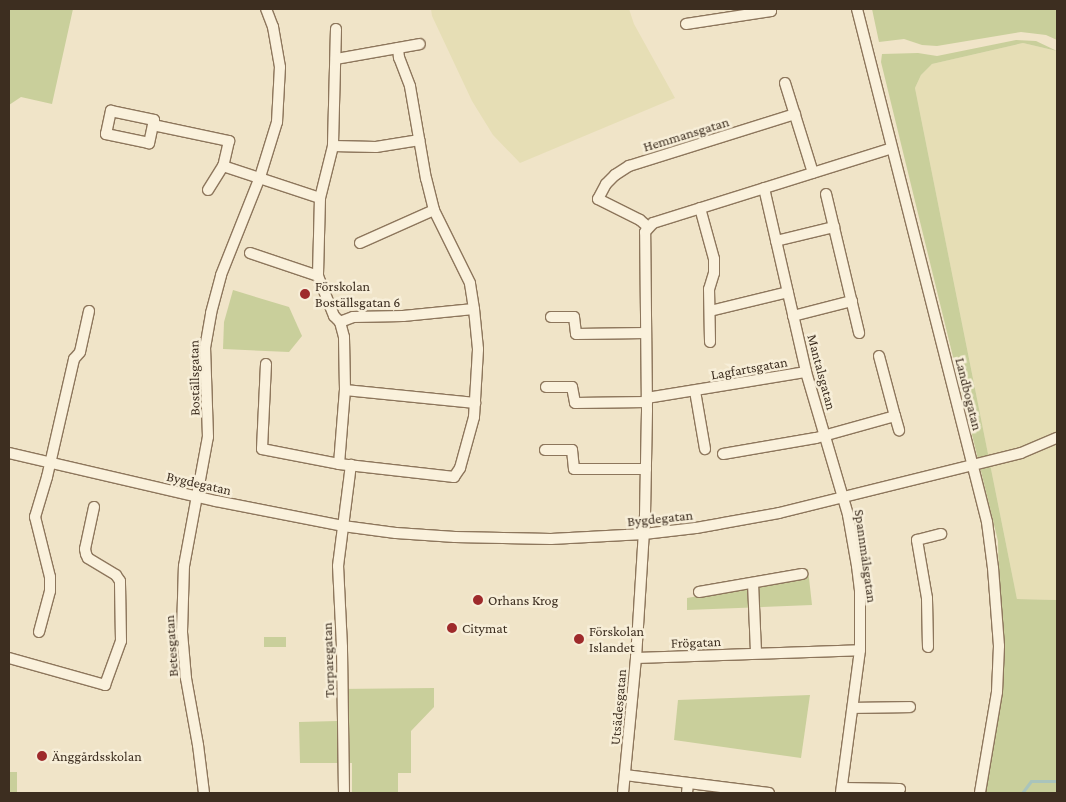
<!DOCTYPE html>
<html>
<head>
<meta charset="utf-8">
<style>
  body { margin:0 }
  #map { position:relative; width:1066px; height:802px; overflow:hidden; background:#f0e4c8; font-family:"Crimson Pro",serif }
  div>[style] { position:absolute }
  .farmland>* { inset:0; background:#e6deb5 }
  .green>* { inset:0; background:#c9cf9b; transform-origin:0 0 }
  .stream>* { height:3px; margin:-1.5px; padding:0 1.5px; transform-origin:1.5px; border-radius:1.5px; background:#a9c4bc }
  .roads { filter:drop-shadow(1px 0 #8d765c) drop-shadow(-1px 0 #8d765c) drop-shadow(0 1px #8d765c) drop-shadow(0 -1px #8d765c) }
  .minor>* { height:10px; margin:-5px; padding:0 5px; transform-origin:5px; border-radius:5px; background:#faf1dc }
  .dots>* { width:14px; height:14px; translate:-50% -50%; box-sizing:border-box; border:2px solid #f7eed8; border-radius:50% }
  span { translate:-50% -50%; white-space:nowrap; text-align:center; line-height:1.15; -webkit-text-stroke:5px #f7eed8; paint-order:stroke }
  .street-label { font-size:14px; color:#3d2e20 }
  .poi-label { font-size:14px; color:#3d2e20 }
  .left { translate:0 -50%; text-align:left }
  .frame { position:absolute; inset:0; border:10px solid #3d2e20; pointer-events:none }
</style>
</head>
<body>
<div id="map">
  <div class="farmland">
    <div style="clip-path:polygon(431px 9px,629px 9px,634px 24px,675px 98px,520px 163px,493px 135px,472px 101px,432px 16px)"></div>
    <div style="clip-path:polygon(1023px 43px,1057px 51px,1057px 600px,1017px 599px,915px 88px,921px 75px,932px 64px)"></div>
  </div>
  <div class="green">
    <div style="clip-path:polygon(9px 9px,73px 9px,52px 104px,21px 97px,9px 105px)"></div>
    <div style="clip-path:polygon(872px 9px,1057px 9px,1057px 40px,1046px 35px,1021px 32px,937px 46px,922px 45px,904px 39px,879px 42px)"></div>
    <div style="clip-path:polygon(1016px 40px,1036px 41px,1057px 51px,1023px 43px,932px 64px,921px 75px,915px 88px,1017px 599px,1057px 600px,1057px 793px,985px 793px,1001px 684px,998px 541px,881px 62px,882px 54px,918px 53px,937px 56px)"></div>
    <div style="clip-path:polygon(233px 290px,289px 307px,302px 336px,289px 352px,223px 349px,224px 322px)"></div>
    <div style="clip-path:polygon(808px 569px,812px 605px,687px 610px,687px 598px,805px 577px,804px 570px)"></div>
    <div style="left:264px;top:637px;width:22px;height:10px"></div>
    <div style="clip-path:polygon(434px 688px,434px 707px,411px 731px,411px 773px,398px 773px,398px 793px,352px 793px,352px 763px,300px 763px,299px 722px,337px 721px,338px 689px)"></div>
    <div style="clip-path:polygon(810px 695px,801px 758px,674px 740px,678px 700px)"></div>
    <div style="left:9px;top:772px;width:8px;height:21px"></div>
  </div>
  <div class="stream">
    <div style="left:1022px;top:793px;width:15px;rotate:-53deg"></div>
    <div style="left:1031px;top:781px;width:26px"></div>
  </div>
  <div class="roads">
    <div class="minor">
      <div style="left:857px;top:9px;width:529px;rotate:75.78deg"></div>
      <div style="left:987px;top:522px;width:46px;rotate:82.6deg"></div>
      <div style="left:993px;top:568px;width:78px;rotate:85.6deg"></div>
      <div style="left:999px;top:646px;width:46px;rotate:92.5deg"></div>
      <div style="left:997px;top:692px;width:102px;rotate:99.6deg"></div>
      <div style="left:686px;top:24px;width:86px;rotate:-8.7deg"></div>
      <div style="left:771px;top:11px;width:2px;rotate:-117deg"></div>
      <div style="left:336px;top:29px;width:117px;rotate:91.5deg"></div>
      <div style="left:333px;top:146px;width:54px;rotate:104deg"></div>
      <div style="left:320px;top:198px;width:78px;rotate:91.5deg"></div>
      <div style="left:318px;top:276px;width:43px;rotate:68.2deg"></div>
      <div style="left:334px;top:316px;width:8px;rotate:45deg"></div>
      <div style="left:336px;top:59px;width:85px;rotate:-10.1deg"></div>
      <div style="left:785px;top:83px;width:94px;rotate:72.7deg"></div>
      <div style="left:111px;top:111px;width:44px;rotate:11.8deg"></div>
      <div style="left:154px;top:120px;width:24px;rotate:102deg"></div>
      <div style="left:149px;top:143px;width:44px;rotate:-168.2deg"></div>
      <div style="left:106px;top:134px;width:24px;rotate:-78deg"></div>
      <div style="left:153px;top:125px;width:78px;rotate:11.9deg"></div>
      <div style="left:229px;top:141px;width:26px;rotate:103deg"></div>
      <div style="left:223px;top:166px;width:102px;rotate:18.3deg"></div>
      <div style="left:333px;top:146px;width:43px;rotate:1.3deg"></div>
      <div style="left:376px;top:147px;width:44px;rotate:-9.2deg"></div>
      <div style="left:764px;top:188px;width:189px;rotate:77.1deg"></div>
      <div style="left:806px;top:372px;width:149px;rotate:73.6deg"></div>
      <div style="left:848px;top:515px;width:52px;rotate:80deg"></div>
      <div style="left:857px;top:566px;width:24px;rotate:83deg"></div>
      <div style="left:860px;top:590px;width:60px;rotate:90deg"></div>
      <div style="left:860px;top:650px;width:144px;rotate:97.6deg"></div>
      <div style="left:208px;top:190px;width:28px;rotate:-58deg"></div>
      <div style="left:826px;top:194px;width:143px;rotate:76.6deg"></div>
      <div style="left:700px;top:208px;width:53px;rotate:74.6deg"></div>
      <div style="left:714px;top:259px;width:14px;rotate:90deg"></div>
      <div style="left:714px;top:273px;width:17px;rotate:107deg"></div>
      <div style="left:709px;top:289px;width:53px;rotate:88.9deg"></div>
      <div style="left:648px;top:227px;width:11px;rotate:-139deg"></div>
      <div style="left:640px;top:220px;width:47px;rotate:-153.4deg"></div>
      <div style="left:598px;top:199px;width:17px;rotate:-62deg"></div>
      <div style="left:606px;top:184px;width:13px;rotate:-45deg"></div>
      <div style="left:615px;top:175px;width:17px;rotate:-33deg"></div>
      <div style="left:629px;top:166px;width:174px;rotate:-17.4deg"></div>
      <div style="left:776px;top:241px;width:60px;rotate:-13.6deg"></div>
      <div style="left:360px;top:243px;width:81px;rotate:-24deg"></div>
      <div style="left:250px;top:253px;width:72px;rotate:18.7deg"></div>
      <div style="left:710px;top:311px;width:80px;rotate:-13.7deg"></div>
      <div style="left:793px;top:316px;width:61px;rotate:-14.3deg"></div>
      <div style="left:551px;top:317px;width:23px"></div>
      <div style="left:574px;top:317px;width:17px;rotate:83deg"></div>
      <div style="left:576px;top:334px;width:70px;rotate:-0.8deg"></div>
      <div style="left:340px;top:322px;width:14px;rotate:-21deg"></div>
      <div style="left:353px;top:317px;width:50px;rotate:-1.1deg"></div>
      <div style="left:403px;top:316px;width:71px;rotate:-5.6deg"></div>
      <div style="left:879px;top:356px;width:62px;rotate:75.1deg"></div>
      <div style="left:266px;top:364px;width:85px;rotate:92.7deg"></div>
      <div style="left:262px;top:449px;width:78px;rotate:11deg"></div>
      <div style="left:339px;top:464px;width:116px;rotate:6.4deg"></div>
      <div style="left:454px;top:477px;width:11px;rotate:-56deg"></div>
      <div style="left:460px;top:468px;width:53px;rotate:-74.6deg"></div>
      <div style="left:474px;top:417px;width:68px;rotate:-86.6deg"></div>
      <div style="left:478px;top:349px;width:40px;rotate:-95.7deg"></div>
      <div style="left:474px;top:309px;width:26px;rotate:-99deg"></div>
      <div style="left:470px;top:283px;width:81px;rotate:-116.3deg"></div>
      <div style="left:434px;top:210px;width:32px;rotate:-104deg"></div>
      <div style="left:426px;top:179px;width:94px;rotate:-99.8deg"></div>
      <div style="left:410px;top:86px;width:30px;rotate:-111deg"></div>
      <div style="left:399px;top:58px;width:10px;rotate:-96deg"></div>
      <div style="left:546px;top:387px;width:26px"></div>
      <div style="left:572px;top:387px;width:16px;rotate:79deg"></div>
      <div style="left:575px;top:403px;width:72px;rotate:-0.8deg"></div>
      <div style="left:345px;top:390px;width:131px;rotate:5.7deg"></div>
      <div style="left:695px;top:391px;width:59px;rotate:80.2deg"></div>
      <div style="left:647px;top:398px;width:161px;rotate:-9.3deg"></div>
      <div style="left:545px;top:450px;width:27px"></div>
      <div style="left:572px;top:450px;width:19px;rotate:84deg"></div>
      <div style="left:574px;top:469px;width:72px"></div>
      <div style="left:9px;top:453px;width:212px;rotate:13.1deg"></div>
      <div style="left:216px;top:501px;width:129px;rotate:11.1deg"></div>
      <div style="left:343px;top:526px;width:53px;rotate:7.5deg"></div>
      <div style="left:396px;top:533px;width:59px;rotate:3.9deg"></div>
      <div style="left:455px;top:537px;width:96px;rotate:1.2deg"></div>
      <div style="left:551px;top:539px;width:93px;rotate:-3.1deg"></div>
      <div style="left:644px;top:534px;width:52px;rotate:-6.6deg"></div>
      <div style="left:696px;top:528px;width:84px;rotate:-10.2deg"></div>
      <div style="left:779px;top:513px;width:249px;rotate:-13.9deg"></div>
      <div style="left:1021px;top:453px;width:39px;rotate:-23deg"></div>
      <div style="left:723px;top:454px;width:94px;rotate:-9.8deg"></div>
      <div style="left:816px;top:438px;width:82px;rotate:-15.6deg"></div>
      <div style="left:895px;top:416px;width:15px;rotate:74deg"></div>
      <div style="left:339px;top:464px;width:74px;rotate:-85.4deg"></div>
      <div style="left:345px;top:390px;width:53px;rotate:-91.1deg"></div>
      <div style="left:344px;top:337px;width:16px;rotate:-105deg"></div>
      <div style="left:753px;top:583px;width:70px;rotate:87.5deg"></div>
      <div style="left:699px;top:592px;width:105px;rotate:-9.9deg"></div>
      <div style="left:39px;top:632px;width:42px;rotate:-75deg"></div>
      <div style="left:50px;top:591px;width:14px;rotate:-90deg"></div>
      <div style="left:50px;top:577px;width:62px;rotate:-104deg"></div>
      <div style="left:35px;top:517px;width:42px;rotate:-73.3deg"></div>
      <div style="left:47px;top:477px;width:121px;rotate:-77.1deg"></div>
      <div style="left:74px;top:359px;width:9px;rotate:-49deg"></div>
      <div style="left:80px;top:352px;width:42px;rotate:-77.6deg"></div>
      <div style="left:928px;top:647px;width:49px;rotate:-91.2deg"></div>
      <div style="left:927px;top:598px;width:59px;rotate:-99.8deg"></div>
      <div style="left:917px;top:540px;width:25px;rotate:-14deg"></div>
      <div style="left:9px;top:658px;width:100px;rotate:15.7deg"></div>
      <div style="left:105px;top:685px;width:47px;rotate:-70deg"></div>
      <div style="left:121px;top:641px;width:60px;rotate:-91deg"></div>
      <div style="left:120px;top:581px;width:7px;rotate:-124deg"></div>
      <div style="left:116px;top:575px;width:33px;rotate:-149deg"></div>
      <div style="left:88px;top:558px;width:4px;rotate:-117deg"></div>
      <div style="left:86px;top:554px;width:5px;rotate:-101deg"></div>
      <div style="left:85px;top:549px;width:43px;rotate:-77.9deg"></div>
      <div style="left:636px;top:658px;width:224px;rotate:-2deg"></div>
      <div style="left:853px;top:708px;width:57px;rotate:-1deg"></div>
      <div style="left:625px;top:775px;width:145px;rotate:7.1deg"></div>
      <div style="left:842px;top:788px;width:58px;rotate:1deg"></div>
      <div style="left:204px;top:793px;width:48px;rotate:-97.1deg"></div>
      <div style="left:198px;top:745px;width:68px;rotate:-100.2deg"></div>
      <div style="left:186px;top:678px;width:46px;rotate:-95deg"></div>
      <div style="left:182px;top:632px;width:66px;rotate:-88.3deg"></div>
      <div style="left:184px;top:566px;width:131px;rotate:-79.5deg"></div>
      <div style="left:208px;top:437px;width:89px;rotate:-91.9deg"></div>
      <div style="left:205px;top:348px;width:36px;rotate:-80deg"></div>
      <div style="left:211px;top:313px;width:39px;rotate:-75deg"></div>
      <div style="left:221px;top:275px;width:105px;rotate:-68.3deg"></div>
      <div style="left:260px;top:177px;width:58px;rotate:-72.8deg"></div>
      <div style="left:277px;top:122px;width:55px;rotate:-86.9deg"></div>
      <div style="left:280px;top:67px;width:41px;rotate:-99.9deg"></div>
      <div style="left:273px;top:27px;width:19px;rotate:-111deg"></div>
      <div style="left:344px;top:793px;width:146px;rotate:-90.8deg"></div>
      <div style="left:342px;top:647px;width:81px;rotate:-92.8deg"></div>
      <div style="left:338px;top:566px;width:102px;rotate:-82.7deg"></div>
      <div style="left:623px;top:793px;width:136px;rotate:-84.5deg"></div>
      <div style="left:636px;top:658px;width:143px;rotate:-86.4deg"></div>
      <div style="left:645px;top:515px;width:105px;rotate:-88.9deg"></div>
      <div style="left:647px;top:410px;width:178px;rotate:-90.6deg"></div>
      <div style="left:645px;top:232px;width:12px;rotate:-48deg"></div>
      <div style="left:653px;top:223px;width:250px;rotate:-17.4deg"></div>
      <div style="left:687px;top:793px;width:10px;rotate:-84deg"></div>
    </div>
  </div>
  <div class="dots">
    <div style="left:305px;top:294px;background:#9e2a2b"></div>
    <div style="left:478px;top:600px;background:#9e2a2b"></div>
    <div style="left:452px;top:628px;background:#9e2a2b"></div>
    <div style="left:579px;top:639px;background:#9e2a2b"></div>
    <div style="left:42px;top:756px;background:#9e2a2b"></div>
  </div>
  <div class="street-label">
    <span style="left:686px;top:134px;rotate:-17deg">Hemmansgatan</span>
    <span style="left:749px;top:368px;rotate:-10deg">Lagfartsgatan</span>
    <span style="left:822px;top:372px;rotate:75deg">Mantalsgatan</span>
    <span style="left:194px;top:378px;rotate:-91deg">Boställsgatan</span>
    <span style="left:969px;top:394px;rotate:76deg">Landbogatan</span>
    <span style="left:199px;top:483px;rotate:13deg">Bygdegatan</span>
    <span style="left:660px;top:518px;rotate:-6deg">Bygdegatan</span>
    <span style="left:866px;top:556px;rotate:82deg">Spannmålsgatan</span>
    <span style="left:696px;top:642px;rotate:-2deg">Frögatan</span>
    <span style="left:171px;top:646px;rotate:-94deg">Betesgatan</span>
    <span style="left:328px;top:660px;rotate:-92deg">Torparegatan</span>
    <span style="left:618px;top:707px;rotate:-85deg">Utsädesgatan</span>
  </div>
  <div class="poi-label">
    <span class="left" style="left:315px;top:294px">Förskolan<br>Boställsgatan 6</span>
    <span class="left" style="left:488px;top:600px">Orhans Krog</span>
    <span class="left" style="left:462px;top:628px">Citymat</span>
    <span class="left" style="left:589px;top:639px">Förskolan<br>Islandet</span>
    <span class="left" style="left:52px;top:756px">Änggårdsskolan</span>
  </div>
  <div class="frame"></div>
</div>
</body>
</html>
